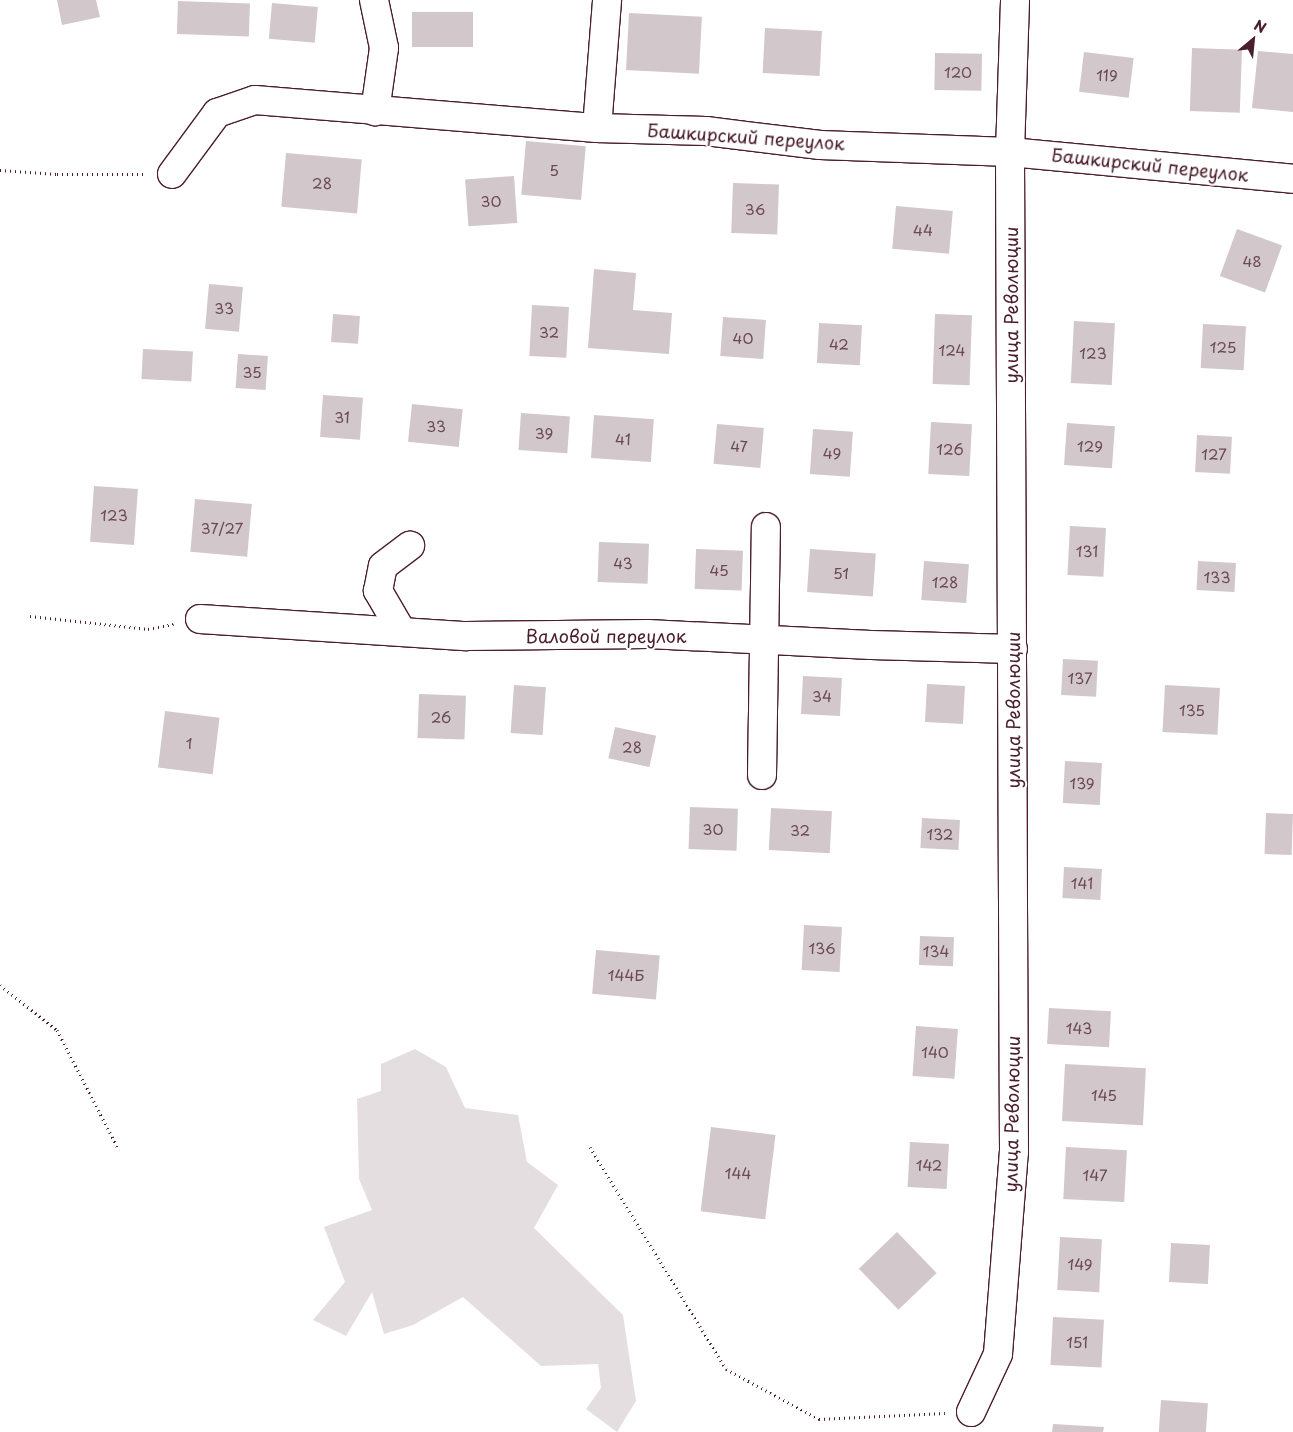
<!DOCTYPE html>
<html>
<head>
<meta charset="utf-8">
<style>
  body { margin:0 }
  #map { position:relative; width:1293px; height:1432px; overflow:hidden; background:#fff; font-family:"Playpen Sans",sans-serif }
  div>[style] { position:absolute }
  .green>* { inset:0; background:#e5dee0 }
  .building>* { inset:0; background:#d2c7cb; transform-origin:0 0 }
  .path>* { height:3px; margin-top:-1.5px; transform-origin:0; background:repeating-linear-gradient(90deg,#4a1f2b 0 1px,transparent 0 5px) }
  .roads { filter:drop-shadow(1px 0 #4a1f2b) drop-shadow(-1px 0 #4a1f2b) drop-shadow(0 1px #4a1f2b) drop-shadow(0 -1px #4a1f2b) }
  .minor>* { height:28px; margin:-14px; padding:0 14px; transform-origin:14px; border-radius:14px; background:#fff }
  span { translate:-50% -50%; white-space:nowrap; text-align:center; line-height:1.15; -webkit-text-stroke:4px #fff; paint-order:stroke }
  .number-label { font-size:15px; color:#6c4953 }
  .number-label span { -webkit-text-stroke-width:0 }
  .street-label { font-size:18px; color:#4a1f2b }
  .north { position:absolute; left:1228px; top:15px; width:50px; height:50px; -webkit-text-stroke:4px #fff; paint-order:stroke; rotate:28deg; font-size:14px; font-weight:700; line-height:20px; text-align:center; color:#4a1f2b }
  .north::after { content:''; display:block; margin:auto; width:18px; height:22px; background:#4a1f2b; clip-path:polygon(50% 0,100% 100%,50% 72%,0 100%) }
</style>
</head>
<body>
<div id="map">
  <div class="green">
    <div style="clip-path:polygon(415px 1049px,446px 1067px,465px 1108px,518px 1115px,527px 1162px,558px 1185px,534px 1228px,623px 1315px,636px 1401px,617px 1432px,586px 1409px,601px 1388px,598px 1364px,541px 1366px,463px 1297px,413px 1325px,384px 1334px,372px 1292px,346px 1336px,313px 1320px,345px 1282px,324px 1227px,372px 1210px,359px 1179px,357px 1099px,381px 1091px,381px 1064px)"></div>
  </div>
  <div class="building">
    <div style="clip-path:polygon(57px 0,96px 0,100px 17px,62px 25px)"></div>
    <div style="left:178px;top:1px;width:72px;height:33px;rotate:2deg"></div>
    <div style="left:272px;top:3px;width:46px;height:36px;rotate:5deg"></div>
    <div style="left:412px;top:12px;width:61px;height:35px"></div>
    <div style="left:629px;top:13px;width:73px;height:57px;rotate:3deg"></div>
    <div style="left:765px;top:28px;width:57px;height:45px;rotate:3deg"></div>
    <div style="left:1192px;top:48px;width:50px;height:63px;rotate:2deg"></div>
    <div style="clip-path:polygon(1258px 51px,1293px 54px,1293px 112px,1252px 108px)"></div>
    <div style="left:1084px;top:52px;width:50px;height:40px;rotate:7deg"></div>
    <div style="left:935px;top:53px;width:47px;height:37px;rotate:1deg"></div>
    <div style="left:526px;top:141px;width:60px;height:54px;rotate:5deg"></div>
    <div style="left:286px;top:153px;width:76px;height:54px;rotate:5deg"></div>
    <div style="left:514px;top:176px;width:47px;height:49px;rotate:86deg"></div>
    <div style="left:733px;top:183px;width:46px;height:50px;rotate:2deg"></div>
    <div style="left:896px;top:206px;width:57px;height:43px;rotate:5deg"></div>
    <div style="left:1237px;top:229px;width:48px;height:50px;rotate:20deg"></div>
    <div style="clip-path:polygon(594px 269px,636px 273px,633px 310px,672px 313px,669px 354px,588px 348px)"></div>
    <div style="left:209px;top:284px;width:34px;height:45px;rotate:5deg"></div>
    <div style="left:532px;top:305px;width:37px;height:51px;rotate:3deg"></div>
    <div style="left:333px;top:314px;width:27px;height:28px;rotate:4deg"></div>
    <div style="left:935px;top:314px;width:37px;height:70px;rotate:2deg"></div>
    <div style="left:723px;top:317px;width:43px;height:39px;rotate:4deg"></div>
    <div style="left:1074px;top:321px;width:41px;height:62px;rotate:3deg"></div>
    <div style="left:819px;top:323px;width:43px;height:40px;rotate:3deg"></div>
    <div style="left:1203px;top:324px;width:43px;height:44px;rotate:3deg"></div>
    <div style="left:143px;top:349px;width:50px;height:30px;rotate:3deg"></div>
    <div style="left:238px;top:354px;width:30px;height:34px;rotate:4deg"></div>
    <div style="left:323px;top:395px;width:40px;height:42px;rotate:4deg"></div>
    <div style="left:412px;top:404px;width:51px;height:38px;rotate:6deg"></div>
    <div style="left:521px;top:413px;width:49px;height:37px;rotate:4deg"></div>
    <div style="left:594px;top:415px;width:60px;height:43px;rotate:4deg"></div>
    <div style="left:931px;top:422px;width:41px;height:52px;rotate:3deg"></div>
    <div style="left:1067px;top:423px;width:48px;height:42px;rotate:4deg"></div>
    <div style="left:717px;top:424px;width:47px;height:40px;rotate:5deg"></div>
    <div style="left:813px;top:429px;width:40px;height:45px;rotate:4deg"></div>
    <div style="left:1197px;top:435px;width:35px;height:37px;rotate:3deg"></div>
    <div style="left:94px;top:486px;width:44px;height:56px;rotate:4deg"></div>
    <div style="left:195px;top:499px;width:57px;height:53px;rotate:5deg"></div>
    <div style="left:1070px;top:526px;width:36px;height:49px;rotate:3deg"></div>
    <div style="left:599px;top:542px;width:50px;height:40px;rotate:2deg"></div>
    <div style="left:696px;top:549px;width:47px;height:40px;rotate:2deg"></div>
    <div style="left:810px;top:549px;width:66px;height:43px;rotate:4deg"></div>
    <div style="left:924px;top:561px;width:45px;height:39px;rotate:4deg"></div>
    <div style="left:1198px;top:561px;width:38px;height:29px;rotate:3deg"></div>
    <div style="left:1063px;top:659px;width:35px;height:36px;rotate:3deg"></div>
    <div style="left:803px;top:676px;width:39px;height:38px;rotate:3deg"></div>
    <div style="left:927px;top:684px;width:38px;height:38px;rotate:3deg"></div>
    <div style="left:514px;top:685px;width:32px;height:48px;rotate:4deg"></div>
    <div style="left:1165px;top:685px;width:55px;height:47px;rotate:3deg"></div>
    <div style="left:419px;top:694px;width:47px;height:44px;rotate:2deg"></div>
    <div style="left:165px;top:711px;width:55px;height:57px;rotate:7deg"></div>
    <div style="left:615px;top:727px;width:42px;height:32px;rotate:12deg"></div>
    <div style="left:1065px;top:761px;width:37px;height:42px;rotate:3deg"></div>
    <div style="left:690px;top:807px;width:48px;height:42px;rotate:2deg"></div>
    <div style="left:771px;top:808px;width:61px;height:42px;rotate:3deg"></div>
    <div style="left:1266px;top:813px;width:27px;height:41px;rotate:2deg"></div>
    <div style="left:922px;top:818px;width:38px;height:30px;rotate:3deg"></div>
    <div style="left:1064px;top:867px;width:38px;height:31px;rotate:3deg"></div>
    <div style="left:804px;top:925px;width:38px;height:45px;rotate:3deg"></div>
    <div style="left:920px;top:936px;width:34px;height:29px;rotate:2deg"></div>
    <div style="left:596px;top:950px;width:64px;height:44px;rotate:5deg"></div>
    <div style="left:1049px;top:1008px;width:62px;height:36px;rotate:3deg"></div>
    <div style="left:916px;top:1026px;width:42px;height:50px;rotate:4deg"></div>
    <div style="left:1065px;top:1064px;width:81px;height:57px;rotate:3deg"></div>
    <div style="left:711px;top:1127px;width:65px;height:85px;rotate:7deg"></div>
    <div style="left:910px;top:1142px;width:39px;height:45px;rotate:3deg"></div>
    <div style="left:1066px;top:1147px;width:61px;height:52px;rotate:3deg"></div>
    <div style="left:897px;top:1232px;width:57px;height:53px;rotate:46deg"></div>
    <div style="left:1060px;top:1237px;width:42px;height:53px;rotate:3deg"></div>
    <div style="left:1171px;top:1243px;width:39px;height:39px;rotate:3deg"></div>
    <div style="left:1053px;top:1317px;width:51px;height:48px;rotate:3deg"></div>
    <div style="left:1161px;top:1400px;width:47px;height:32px;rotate:4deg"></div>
    <div style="clip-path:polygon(1053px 1424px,1104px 1427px,1103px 1432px,1052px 1432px)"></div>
  </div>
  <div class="path">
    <div style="left:0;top:170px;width:57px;rotate:4deg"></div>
    <div style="left:57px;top:174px;width:87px"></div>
    <div style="left:30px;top:616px;width:119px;rotate:6.3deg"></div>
    <div style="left:148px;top:629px;width:26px;rotate:-11deg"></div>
    <div style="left:0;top:985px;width:73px;rotate:38.3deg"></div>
    <div style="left:57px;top:1030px;width:135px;rotate:62.7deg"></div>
    <div style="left:590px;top:1147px;width:260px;rotate:58.5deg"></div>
    <div style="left:726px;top:1369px;width:106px;rotate:28.3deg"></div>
    <div style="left:819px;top:1419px;width:126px;rotate:-2.7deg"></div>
  </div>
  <div class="roads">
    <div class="minor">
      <div style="left:374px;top:0;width:49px;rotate:78.2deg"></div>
      <div style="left:384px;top:48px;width:64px;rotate:98.1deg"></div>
      <div style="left:597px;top:128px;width:128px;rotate:-85.5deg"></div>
      <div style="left:172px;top:174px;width:76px;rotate:-53.6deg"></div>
      <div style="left:217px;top:113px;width:40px;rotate:-18.9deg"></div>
      <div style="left:255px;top:100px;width:343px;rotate:4.7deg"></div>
      <div style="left:597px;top:128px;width:109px;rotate:1.6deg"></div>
      <div style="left:706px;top:131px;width:115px;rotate:7deg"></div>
      <div style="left:820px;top:145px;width:190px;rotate:2.1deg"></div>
      <div style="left:1010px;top:152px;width:284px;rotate:5.4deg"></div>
      <div style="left:200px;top:619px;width:267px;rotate:3.7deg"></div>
      <div style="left:466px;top:636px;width:182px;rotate:-0.6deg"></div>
      <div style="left:648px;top:634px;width:223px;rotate:2.8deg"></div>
      <div style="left:871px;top:645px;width:142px;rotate:1.6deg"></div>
      <div style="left:402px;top:632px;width:48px;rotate:-120.3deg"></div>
      <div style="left:378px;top:591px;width:25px;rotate:-79deg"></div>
      <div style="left:383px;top:566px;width:34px;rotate:-37deg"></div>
      <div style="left:762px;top:775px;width:248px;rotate:-89.1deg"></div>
      <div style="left:971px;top:1412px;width:64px;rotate:-65deg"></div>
      <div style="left:998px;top:1354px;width:203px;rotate:-85.5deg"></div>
      <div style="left:1014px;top:1152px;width:1000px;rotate:-90.23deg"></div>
      <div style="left:1010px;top:152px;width:152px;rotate:-88.1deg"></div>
    </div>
  </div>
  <div class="number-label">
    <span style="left:958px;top:72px">120</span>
    <span style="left:1107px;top:75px">119</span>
    <span style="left:554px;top:170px">5</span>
    <span style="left:322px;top:183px">28</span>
    <span style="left:491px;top:201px">30</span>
    <span style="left:755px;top:209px">36</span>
    <span style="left:923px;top:230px">44</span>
    <span style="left:1252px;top:261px">48</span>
    <span style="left:224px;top:308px">33</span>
    <span style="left:549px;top:332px">32</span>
    <span style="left:743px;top:338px">40</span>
    <span style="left:839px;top:344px">42</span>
    <span style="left:1223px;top:347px">125</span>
    <span style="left:952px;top:350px">124</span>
    <span style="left:1093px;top:353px">123</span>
    <span style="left:252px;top:372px">35</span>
    <span style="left:342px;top:417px">31</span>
    <span style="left:436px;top:426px">33</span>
    <span style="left:544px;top:433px">39</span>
    <span style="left:623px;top:439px">41</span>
    <span style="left:739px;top:446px">47</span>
    <span style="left:1090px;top:446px">129</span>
    <span style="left:950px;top:449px">126</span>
    <span style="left:832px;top:453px">49</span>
    <span style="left:1214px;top:454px">127</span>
    <span style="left:114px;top:515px">123</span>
    <span style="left:222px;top:528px">37/27</span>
    <span style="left:1087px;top:551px">131</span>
    <span style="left:623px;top:563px">43</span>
    <span style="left:719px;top:570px">45</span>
    <span style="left:841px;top:573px">51</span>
    <span style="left:1217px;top:577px">133</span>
    <span style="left:945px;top:582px">128</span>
    <span style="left:1080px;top:678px">137</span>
    <span style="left:822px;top:696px">34</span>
    <span style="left:1192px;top:710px">135</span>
    <span style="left:441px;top:717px">26</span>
    <span style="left:189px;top:743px">1</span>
    <span style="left:632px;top:747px">28</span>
    <span style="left:1082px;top:783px">139</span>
    <span style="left:713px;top:829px">30</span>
    <span style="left:800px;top:830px">32</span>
    <span style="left:940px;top:834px">132</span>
    <span style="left:1082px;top:883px">141</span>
    <span style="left:822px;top:948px">136</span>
    <span style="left:936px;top:951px">134</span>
    <span style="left:626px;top:975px">144Б</span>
    <span style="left:1079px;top:1028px">143</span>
    <span style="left:935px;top:1052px">140</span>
    <span style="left:1104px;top:1095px">145</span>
    <span style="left:929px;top:1165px">142</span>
    <span style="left:738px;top:1173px">144</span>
    <span style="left:1095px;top:1175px">147</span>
    <span style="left:1080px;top:1264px">149</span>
    <span style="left:1077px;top:1342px">151</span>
  </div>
  <div class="street-label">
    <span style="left:746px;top:137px;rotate:4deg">Башкирский переулок</span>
    <span style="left:1150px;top:165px;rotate:6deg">Башкирский переулок</span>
    <span style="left:1011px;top:305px;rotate:-90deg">улица Революции</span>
    <span style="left:606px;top:636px">Валовой переулок</span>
    <span style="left:1013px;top:710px;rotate:-90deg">улица Революции</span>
    <span style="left:1012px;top:1114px;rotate:-89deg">улица Революции</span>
  </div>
  <div class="north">N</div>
</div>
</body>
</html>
